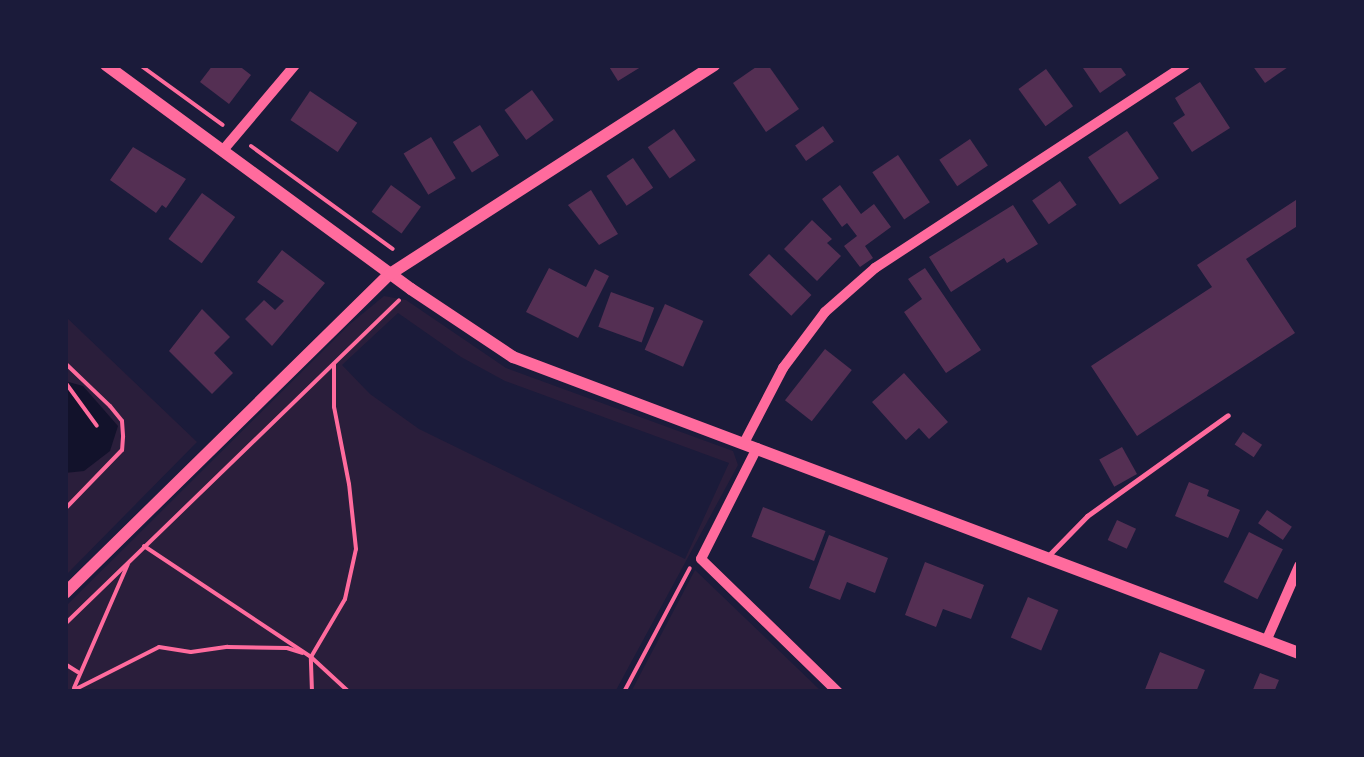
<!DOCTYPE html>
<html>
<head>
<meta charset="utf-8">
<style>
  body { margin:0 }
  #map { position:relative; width:1364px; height:757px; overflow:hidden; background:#1b1b3a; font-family:"Nunito Sans",sans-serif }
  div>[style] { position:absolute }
  .green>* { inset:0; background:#2a1e3b }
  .water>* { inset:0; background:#12122b }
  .building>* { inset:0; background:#542f53; transform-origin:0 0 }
  .path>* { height:4px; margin:-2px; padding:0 2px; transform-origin:2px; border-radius:2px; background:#ff6b9d }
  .service>* { height:5px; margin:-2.5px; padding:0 2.5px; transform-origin:2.5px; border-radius:2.5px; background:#ff6b9d }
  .minor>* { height:10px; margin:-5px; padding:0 5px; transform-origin:5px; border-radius:5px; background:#ff6b9d }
  .tertiary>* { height:12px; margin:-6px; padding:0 6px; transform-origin:6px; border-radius:6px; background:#ff6b9d }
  span { translate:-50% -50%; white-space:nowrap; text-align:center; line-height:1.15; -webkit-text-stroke:10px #1b1b3a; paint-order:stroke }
  .frame { position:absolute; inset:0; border:68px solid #1b1b3a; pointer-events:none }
</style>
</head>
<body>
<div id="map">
  <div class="green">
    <div style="clip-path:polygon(evenodd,384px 296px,406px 300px,506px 368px,733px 451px,738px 465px,615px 692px,65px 692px,65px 607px,350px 324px,384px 296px,398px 313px,461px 357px,505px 381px,729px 463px,685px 559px,419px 429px,370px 394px,342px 365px,398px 313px)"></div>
    <div style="clip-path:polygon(65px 316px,197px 442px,65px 576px)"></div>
    <div style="clip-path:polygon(695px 570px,822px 692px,631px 692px)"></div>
  </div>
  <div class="water">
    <div style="clip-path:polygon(65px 381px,83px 386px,118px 426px,110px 451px,84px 471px,65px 473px)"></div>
  </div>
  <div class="building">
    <div style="clip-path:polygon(213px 65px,238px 65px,251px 75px,229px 104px,200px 82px)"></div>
    <div style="clip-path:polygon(608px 65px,644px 65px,618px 81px)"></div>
    <div style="clip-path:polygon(759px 65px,768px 65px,799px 109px,766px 132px,733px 83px)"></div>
    <div style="clip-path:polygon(1081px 65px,1119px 65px,1126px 75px,1100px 93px)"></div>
    <div style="clip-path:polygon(1252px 65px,1291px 65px,1265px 83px)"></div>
    <div style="left:1046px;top:69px;width:46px;height:34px;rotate:54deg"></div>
    <div style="clip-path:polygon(1200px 82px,1230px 128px,1192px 152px,1173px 123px,1185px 115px,1175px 98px)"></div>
    <div style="left:532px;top:90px;width:37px;height:34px;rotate:54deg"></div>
    <div style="left:310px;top:91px;width:57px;height:35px;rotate:34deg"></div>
    <div style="left:480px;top:125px;width:36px;height:32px;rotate:58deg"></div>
    <div style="left:823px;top:126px;width:19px;height:34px;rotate:55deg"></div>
    <div style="left:674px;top:129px;width:38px;height:32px;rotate:55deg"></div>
    <div style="left:1127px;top:131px;width:57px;height:47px;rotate:56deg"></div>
    <div style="left:431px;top:137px;width:48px;height:32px;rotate:59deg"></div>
    <div style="left:970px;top:139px;width:32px;height:37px;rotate:56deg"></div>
    <div style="clip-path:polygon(133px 147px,186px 179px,166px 208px,162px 205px,156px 213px,110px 180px)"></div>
    <div style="left:898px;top:155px;width:57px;height:31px;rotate:56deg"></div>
    <div style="left:633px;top:158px;width:36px;height:32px;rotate:56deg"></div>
    <div style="left:1060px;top:181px;width:29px;height:34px;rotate:55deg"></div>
    <div style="left:391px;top:185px;width:37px;height:33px;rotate:36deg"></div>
    <div style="clip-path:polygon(840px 185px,861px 214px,874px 204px,891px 227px,865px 246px,873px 258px,860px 267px,844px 246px,857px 236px,847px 223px,842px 227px,822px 199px)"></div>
    <div style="clip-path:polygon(591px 190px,618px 234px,599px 245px,568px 205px)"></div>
    <div style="left:202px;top:193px;width:41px;height:57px;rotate:36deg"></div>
    <div style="clip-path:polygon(1299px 198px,1299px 225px,1246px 259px,1295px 333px,1137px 436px,1091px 366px,1212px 287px,1197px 265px)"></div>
    <div style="clip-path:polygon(1013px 205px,1038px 244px,1007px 263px,1004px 258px,951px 292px,929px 257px)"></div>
    <div style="clip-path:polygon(812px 220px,832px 239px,827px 243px,841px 256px,817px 281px,784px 249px)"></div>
    <div style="clip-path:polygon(282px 250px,325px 283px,272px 346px,245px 319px,264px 300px,275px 310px,284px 301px,257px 282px)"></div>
    <div style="left:769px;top:254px;width:59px;height:29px;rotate:44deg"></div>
    <div style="clip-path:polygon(549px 268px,586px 287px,595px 269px,609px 276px,578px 338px,526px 312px)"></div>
    <div style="clip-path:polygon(925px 268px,981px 350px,946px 373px,904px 312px,922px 299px,908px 279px)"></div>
    <div style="left:611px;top:292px;width:46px;height:37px;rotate:20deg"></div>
    <div style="left:665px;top:304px;width:42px;height:50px;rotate:24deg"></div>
    <div style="clip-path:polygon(202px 309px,230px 337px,214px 353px,233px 373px,212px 394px,169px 351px)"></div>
    <div style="left:825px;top:349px;width:34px;height:65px;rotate:38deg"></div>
    <div style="clip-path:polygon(904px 373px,948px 422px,929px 439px,919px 428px,906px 440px,872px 402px)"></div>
    <div style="left:1243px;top:432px;width:23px;height:15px;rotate:34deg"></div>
    <div style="left:1122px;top:447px;width:31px;height:26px;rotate:61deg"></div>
    <div style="clip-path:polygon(1189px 482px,1209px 490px,1207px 496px,1240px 510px,1228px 538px,1175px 516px)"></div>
    <div style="left:763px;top:507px;width:67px;height:32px;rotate:21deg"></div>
    <div style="left:1267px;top:510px;width:30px;height:16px;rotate:34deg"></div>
    <div style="left:1117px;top:520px;width:21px;height:22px;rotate:25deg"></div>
    <div style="left:1249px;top:532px;width:38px;height:56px;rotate:27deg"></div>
    <div style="clip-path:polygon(829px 535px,888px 558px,875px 593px,847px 582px,840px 600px,809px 588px)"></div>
    <div style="clip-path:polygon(925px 562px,984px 585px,971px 619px,943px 609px,936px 627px,905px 615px)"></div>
    <div style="left:1028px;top:597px;width:33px;height:44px;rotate:23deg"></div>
    <div style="clip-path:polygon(1160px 652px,1205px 670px,1196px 692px,1144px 692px)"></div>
    <div style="clip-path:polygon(1260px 673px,1279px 680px,1274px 692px,1252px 692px)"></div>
  </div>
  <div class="path">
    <div style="left:140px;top:65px;width:102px;rotate:35.9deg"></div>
    <div style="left:251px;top:146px;width:175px;rotate:36deg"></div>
    <div style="left:65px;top:363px;width:62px;rotate:43.7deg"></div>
    <div style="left:110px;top:406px;width:19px;rotate:51deg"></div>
    <div style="left:122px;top:421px;width:16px;rotate:86deg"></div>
    <div style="left:123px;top:437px;width:13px;rotate:94deg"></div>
    <div style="left:122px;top:450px;width:82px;rotate:134deg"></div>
    <div style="left:65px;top:382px;width:54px;rotate:54deg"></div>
    <div style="left:144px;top:546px;width:201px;rotate:33.6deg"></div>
    <div style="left:311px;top:657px;width:52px;rotate:42.6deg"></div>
    <div style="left:65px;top:624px;width:465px;rotate:-44.1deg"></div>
    <div style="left:65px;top:664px;width:15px;rotate:32deg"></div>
    <div style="left:74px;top:688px;width:135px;rotate:-66.5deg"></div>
    <div style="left:72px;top:691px;width:97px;rotate:-26.8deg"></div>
    <div style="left:159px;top:647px;width:32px;rotate:9deg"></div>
    <div style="left:191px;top:652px;width:37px;rotate:-8deg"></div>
    <div style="left:228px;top:647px;width:59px;rotate:1deg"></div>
    <div style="left:287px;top:648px;width:16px;rotate:18deg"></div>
    <div style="left:312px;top:692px;width:35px;rotate:-92deg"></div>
    <div style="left:311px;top:657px;width:67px;rotate:-59.6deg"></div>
    <div style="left:345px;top:599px;width:51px;rotate:-77.6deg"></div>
    <div style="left:356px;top:549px;width:65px;rotate:-96.1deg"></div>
    <div style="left:349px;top:484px;width:78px;rotate:-101deg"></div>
    <div style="left:334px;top:407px;width:43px;rotate:-90deg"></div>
    <div style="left:624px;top:692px;width:140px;rotate:-62deg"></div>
  </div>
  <div class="service">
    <div style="left:1048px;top:556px;width:56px;rotate:-45.7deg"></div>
    <div style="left:1087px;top:516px;width:173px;rotate:-35.6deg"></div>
  </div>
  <div class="minor">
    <div style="left:224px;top:149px;width:110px;rotate:-49.8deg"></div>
    <div style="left:744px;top:443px;width:85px;rotate:-62.5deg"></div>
    <div style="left:783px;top:368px;width:70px;rotate:-53.1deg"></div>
    <div style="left:825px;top:312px;width:67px;rotate:-41.3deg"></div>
    <div style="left:875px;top:268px;width:371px;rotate:-33.2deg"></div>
    <div style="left:757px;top:448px;width:124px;rotate:116.8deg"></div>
    <div style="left:701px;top:559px;width:191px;rotate:44.2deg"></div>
    <div style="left:1267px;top:639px;width:80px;rotate:-66.3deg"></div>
  </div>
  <div class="tertiary">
    <div style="left:106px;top:65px;width:378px;rotate:36.3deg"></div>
    <div style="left:411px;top:289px;width:123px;rotate:33.7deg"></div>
    <div style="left:513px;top:357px;width:840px;rotate:20.64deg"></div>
    <div style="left:65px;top:593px;width:455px;rotate:-44.5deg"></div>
    <div style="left:390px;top:274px;width:386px;rotate:-32.8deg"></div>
  </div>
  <div class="frame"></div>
</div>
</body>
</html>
